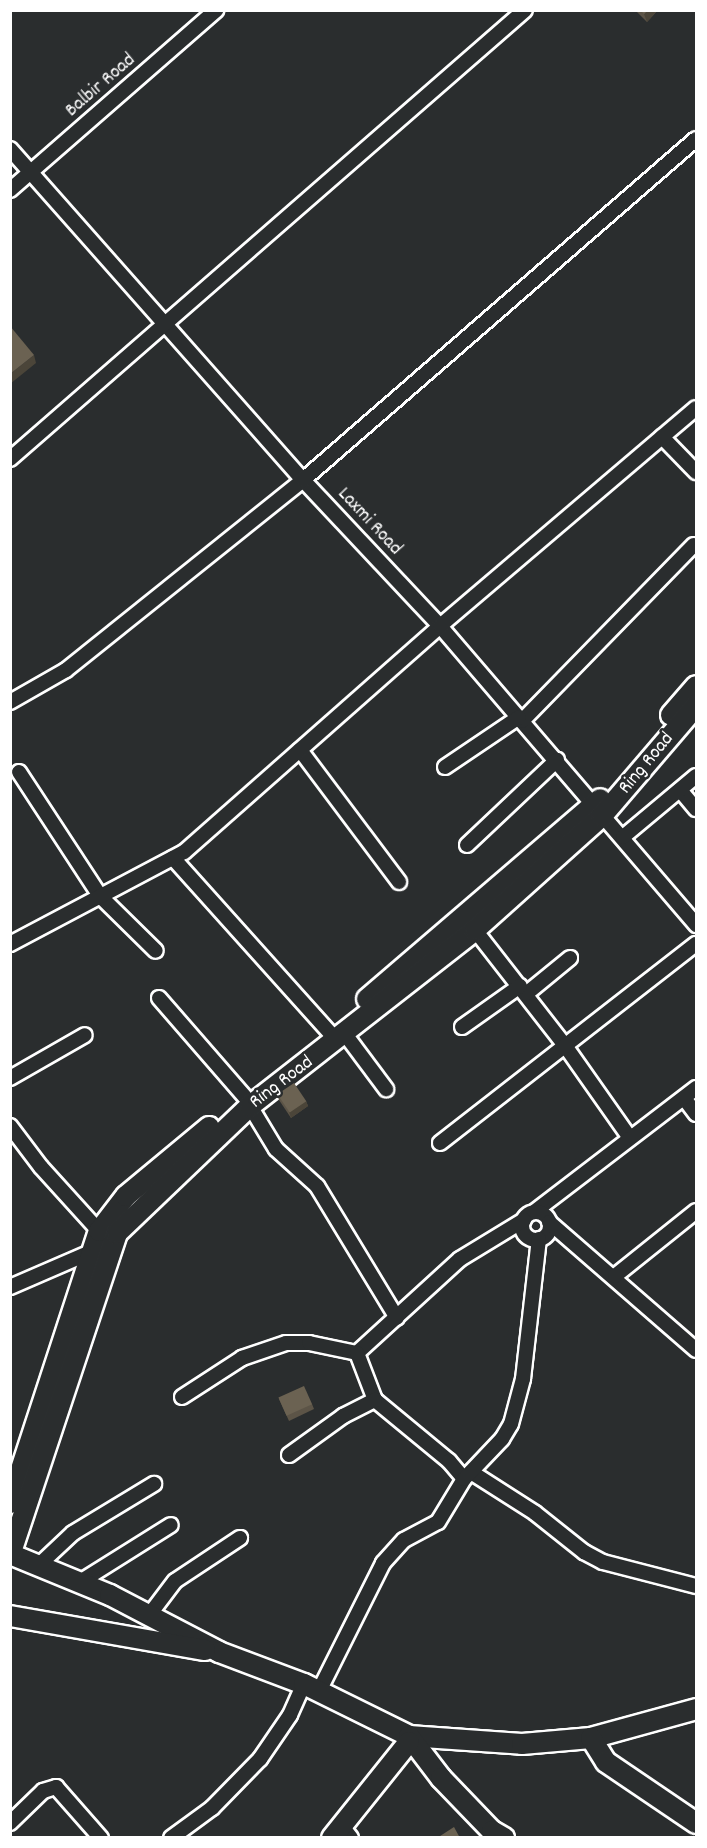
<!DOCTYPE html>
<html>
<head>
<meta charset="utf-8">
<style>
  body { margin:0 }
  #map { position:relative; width:707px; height:1848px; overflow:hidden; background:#2a2d2e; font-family:Dekko,sans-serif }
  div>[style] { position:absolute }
  .roads { filter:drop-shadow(2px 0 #fff) drop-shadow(-2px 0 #fff) drop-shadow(0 2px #fff) drop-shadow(0 -2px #fff) }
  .street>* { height:14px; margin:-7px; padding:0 7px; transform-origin:7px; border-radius:7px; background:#2a2d2e }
  .street>.ring { margin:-7px; padding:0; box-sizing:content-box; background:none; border:14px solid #2a2d2e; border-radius:50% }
  .secondary>* { height:20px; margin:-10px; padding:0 10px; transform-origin:10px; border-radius:10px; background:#2a2d2e }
  .wall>* { inset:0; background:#5c5447 }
  .shaded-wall>* { inset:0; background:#4b4539 }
  .building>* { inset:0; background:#6b6252; transform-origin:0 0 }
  span { translate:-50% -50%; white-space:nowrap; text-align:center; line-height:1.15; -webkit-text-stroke:5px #2a2d2e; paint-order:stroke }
  .street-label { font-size:20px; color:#fff }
  .frame { position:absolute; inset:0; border:12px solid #fff; pointer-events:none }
</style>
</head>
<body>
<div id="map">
  <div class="roads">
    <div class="street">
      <div style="left:10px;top:149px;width:442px;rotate:48.5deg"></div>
      <div style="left:303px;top:480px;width:200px;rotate:46.8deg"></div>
      <div style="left:440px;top:626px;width:394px;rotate:49.4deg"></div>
      <div style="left:10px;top:190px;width:274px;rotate:-41.1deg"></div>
      <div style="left:662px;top:437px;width:49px;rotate:45.8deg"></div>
      <div style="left:10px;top:459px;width:683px;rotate:-41.08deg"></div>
      <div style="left:10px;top:702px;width:64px;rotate:-29.7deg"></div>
      <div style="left:66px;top:670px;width:304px;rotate:-38.7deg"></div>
      <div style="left:303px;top:480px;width:520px;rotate:-40.95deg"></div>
      <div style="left:522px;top:721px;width:246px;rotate:-45.7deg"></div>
      <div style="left:300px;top:750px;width:165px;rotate:53.1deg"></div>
      <div style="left:445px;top:767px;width:89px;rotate:-34deg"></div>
      <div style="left:19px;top:772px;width:148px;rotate:56.8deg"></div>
      <div style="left:100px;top:896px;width:78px;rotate:44.5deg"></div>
      <div style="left:680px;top:790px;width:25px;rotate:50deg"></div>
      <div style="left:623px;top:837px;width:95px;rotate:-39.9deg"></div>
      <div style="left:467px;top:845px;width:124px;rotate:-43.4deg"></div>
      <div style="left:173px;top:858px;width:234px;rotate:48.1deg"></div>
      <div style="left:475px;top:930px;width:148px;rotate:52.1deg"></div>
      <div style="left:566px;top:1047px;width:111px;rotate:54.9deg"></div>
      <div style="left:10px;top:944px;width:197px;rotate:-27.9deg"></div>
      <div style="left:184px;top:852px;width:341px;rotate:-41.4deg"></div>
      <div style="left:440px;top:626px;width:336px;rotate:-40.4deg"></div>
      <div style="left:526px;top:994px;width:57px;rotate:-39.3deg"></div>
      <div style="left:159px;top:998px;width:131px;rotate:49deg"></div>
      <div style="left:462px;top:1027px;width:71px;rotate:-35.3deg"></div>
      <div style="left:345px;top:1034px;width:69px;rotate:53.3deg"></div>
      <div style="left:10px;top:1078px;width:86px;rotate:-29.8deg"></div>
      <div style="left:684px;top:1098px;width:20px;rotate:53deg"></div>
      <div style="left:250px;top:1106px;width:50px;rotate:58.8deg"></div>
      <div style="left:276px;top:1149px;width:55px;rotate:42.1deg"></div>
      <div style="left:317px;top:1186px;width:154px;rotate:58.8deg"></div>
      <div style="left:10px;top:1126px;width:51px;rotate:52.9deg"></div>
      <div style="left:41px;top:1167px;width:86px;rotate:47.8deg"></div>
      <div style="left:440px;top:1143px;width:324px;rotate:-37.9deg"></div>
      <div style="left:534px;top:1212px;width:204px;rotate:-37.4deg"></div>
      <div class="ring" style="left:522px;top:1212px;width:14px;height:14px"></div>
      <div style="left:549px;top:1222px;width:195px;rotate:41deg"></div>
      <div style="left:615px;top:1276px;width:104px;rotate:-38.7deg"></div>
      <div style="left:10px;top:1287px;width:90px;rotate:-23.4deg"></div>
      <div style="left:357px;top:1353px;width:139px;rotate:-42.4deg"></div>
      <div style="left:460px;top:1259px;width:75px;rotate:-31.4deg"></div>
      <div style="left:182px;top:1397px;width:72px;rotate:-33deg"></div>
      <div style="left:242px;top:1358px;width:46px;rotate:-18.8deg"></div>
      <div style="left:286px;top:1343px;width:23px"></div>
      <div style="left:309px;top:1343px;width:49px;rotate:11.8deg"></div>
      <div style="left:357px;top:1353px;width:50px;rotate:69deg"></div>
      <div style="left:375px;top:1400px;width:96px;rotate:39.5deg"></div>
      <div style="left:449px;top:1461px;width:23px;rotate:50deg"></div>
      <div style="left:289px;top:1455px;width:67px;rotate:-35.8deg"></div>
      <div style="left:343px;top:1416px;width:36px;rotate:-27deg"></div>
      <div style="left:471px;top:1472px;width:76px;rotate:32.6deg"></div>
      <div style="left:535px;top:1513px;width:63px;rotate:38.5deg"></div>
      <div style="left:584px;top:1552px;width:21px;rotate:28deg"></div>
      <div style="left:603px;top:1562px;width:96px;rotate:14.5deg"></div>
      <div style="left:40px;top:1564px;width:45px;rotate:-43.2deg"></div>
      <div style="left:73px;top:1533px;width:95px;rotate:-31.2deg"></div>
      <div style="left:80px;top:1582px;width:107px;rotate:-32.1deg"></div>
      <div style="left:150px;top:1614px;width:41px;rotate:-52.9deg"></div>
      <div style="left:175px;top:1581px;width:78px;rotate:-33.5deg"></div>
      <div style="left:319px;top:1691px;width:143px;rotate:-63.4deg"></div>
      <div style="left:383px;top:1563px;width:31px;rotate:-48deg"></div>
      <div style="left:404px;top:1540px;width:38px;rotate:-28deg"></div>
      <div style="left:438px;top:1522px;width:50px;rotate:-58.8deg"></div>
      <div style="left:464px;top:1479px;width:55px;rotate:-46.5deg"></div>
      <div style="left:502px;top:1439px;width:17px;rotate:-59deg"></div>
      <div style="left:511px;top:1424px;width:47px;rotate:-75.1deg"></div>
      <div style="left:523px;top:1379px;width:141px;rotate:-83.5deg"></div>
      <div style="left:10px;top:1823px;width:46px;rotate:-44.1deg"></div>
      <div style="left:43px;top:1791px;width:14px;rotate:-17deg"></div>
      <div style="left:56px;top:1787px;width:68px;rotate:48.6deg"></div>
      <div style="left:341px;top:1825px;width:16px;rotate:52deg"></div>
      <div style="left:171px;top:1838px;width:51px;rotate:-36.2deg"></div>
      <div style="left:212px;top:1808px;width:69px;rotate:-45.6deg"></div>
      <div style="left:260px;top:1759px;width:53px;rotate:-55.7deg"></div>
      <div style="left:290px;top:1715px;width:34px;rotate:-66deg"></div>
    </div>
    <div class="secondary">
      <div style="left:671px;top:715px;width:38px;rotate:-49deg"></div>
      <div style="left:367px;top:999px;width:307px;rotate:-40.6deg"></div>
      <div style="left:10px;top:1503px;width:286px;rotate:-71.9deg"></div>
      <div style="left:99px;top:1231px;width:44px;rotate:-52.4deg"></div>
      <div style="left:126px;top:1196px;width:108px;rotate:-39.7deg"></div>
      <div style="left:10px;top:1554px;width:108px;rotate:22.3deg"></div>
      <div style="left:110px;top:1595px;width:123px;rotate:27.6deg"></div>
      <div style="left:219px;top:1652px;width:91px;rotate:20.6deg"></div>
      <div style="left:304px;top:1684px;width:117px;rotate:26.3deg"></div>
      <div style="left:409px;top:1736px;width:113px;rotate:4deg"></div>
      <div style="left:522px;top:1744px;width:69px;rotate:-5deg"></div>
      <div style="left:591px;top:1738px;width:109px;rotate:-15.4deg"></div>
      <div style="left:10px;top:1555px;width:339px;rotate:-71.6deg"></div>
      <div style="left:117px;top:1233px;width:184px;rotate:-43.7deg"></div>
      <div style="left:250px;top:1106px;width:286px;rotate:-38deg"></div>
      <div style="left:475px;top:930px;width:171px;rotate:-41.9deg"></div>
      <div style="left:602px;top:816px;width:145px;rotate:-49.5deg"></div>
      <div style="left:10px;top:1616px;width:198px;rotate:9.9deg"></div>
      <div style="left:409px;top:1736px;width:53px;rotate:52.7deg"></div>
      <div style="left:441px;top:1778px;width:74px;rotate:46.1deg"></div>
      <div style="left:492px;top:1831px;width:14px;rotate:30deg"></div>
      <div style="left:591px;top:1738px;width:28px;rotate:58deg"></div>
      <div style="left:606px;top:1762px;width:109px;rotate:34.1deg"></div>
      <div style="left:332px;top:1838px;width:123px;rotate:-51.3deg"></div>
    </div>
  </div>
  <div class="wall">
    <div style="clip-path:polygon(635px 10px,658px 10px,647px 22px)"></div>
    <div style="clip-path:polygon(277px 1094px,306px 1101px,308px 1106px,291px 1118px,279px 1100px)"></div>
    <div style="clip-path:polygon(279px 1399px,312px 1404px,314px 1409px,289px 1421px)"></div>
  </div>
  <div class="shaded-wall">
    <div style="clip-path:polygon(648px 10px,658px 10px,647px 22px,644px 14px)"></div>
    <div style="clip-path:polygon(34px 355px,36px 363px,10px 384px,10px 374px)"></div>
    <div style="clip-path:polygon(306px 1101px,308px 1106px,291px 1118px,289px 1112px)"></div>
  </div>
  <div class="building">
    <div style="clip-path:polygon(640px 10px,648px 10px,644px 14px)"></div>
    <div style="clip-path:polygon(10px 326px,34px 355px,10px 374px)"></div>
    <div style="left:294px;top:1083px;width:22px;height:20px;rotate:56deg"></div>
    <div style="left:304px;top:1386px;width:20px;height:28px;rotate:66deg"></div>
    <div style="clip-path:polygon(454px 1827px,460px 1838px,437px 1838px)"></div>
  </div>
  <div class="street-label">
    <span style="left:101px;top:86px;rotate:-41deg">Balbir Road</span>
    <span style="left:369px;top:522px;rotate:47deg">Laxmi Road</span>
    <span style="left:647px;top:764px;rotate:-50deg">Ring Road</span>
    <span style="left:282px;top:1083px;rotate:-37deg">Ring Road</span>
  </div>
  <div class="frame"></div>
</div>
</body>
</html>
